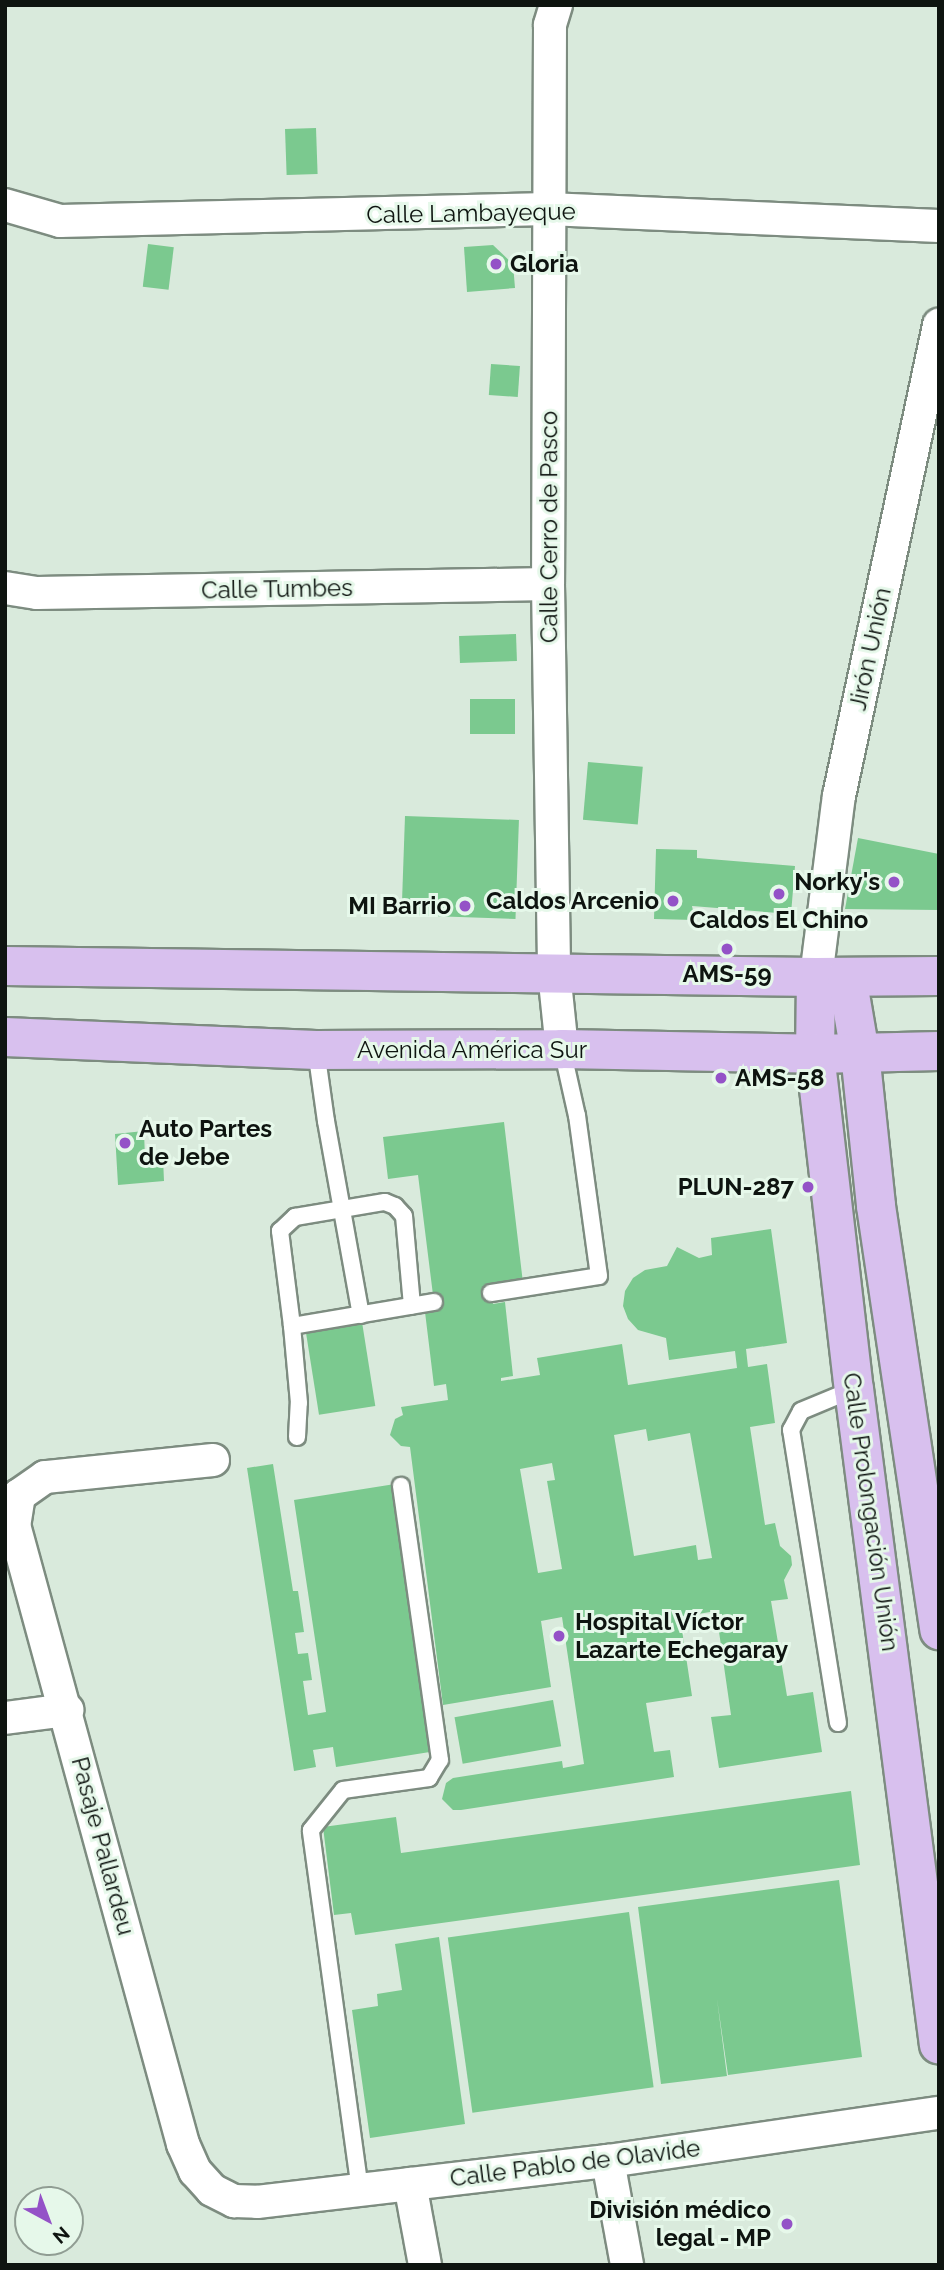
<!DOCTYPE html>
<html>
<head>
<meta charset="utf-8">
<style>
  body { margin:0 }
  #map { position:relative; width:944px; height:2270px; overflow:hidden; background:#d9eadc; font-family:Raleway,sans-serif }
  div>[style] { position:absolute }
  .building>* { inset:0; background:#7bc98f; transform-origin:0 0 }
  .roads { filter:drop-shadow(2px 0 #7d8c80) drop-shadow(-2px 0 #7d8c80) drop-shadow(0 2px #7d8c80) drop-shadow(0 -2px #7d8c80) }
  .lane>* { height:16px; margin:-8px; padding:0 8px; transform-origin:8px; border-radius:8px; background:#fff }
  .street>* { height:32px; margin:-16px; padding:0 16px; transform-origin:16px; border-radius:16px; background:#fff }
  .primary>* { height:38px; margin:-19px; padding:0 19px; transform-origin:19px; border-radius:19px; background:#d8c0ee }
  .dots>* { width:19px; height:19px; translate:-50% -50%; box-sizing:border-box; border:4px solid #e6f8ea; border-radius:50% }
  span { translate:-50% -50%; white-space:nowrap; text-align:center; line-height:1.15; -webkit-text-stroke:6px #e6f8ea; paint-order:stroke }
  .street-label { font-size:24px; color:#0e1410 }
  .poi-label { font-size:24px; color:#0e1410; font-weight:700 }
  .left { translate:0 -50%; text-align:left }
  .right { translate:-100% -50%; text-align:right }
  .frame { position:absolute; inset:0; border:7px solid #0e1410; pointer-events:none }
  .north { position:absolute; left:14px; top:2186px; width:70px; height:70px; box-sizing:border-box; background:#e6f8ea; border:2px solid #909d93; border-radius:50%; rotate:139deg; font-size:19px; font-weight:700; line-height:28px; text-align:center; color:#0e1410 }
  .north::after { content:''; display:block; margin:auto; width:24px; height:32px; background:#9452c7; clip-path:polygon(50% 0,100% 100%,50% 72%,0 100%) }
</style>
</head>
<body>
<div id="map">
  <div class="building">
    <div style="left:316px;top:128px;width:46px;height:31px;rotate:88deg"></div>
    <div style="left:148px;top:244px;width:26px;height:43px;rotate:7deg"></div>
    <div style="clip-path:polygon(493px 245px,513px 264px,515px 288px,467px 292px,464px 247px)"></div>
    <div style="left:491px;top:364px;width:29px;height:31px;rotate:4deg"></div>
    <div style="left:516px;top:634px;width:27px;height:57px;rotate:88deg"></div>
    <div style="left:515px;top:699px;width:35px;height:45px;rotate:90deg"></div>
    <div style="left:588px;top:762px;width:55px;height:58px;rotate:5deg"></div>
    <div style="left:405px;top:816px;width:114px;height:99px;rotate:2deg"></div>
    <div style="clip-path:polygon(858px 838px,939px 854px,939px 910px,845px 909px)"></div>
    <div style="clip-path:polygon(656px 849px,697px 850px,697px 858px,795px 866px,791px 914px,692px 906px,695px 920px,654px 919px)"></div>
    <div style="clip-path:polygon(evenodd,504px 1122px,523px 1283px,491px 1287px,493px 1304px,505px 1302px,513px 1376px,501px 1378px,501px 1381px,540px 1375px,537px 1358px,622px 1344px,628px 1385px,737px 1368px,735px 1351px,669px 1360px,666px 1338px,638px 1330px,628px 1319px,623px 1306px,625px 1291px,633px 1278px,645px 1270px,667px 1266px,677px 1247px,699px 1258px,712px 1255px,711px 1238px,771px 1229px,787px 1343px,746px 1349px,748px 1367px,767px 1364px,775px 1423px,750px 1427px,765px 1525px,775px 1523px,780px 1546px,791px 1556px,792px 1565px,784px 1580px,788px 1599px,771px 1601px,787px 1696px,813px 1692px,822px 1752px,719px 1768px,711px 1717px,731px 1715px,716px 1611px,680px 1617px,692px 1696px,646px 1703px,654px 1752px,670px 1750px,674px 1777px,461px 1810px,453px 1810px,442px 1799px,446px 1783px,453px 1778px,562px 1761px,563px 1768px,584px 1764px,562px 1617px,541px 1621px,551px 1687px,443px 1705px,410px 1447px,401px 1446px,390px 1435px,395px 1419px,403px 1415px,401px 1407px,448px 1400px,446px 1384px,434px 1386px,425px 1312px,435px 1311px,418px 1175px,388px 1179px,383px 1137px,504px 1122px,646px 1429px,648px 1441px,690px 1433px,712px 1558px,698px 1560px,696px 1545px,634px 1556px,614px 1435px,646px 1429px,504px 1122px,552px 1463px,555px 1480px,547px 1481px,562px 1569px,538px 1573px,520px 1469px,552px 1463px)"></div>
    <div style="clip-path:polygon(144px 1131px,145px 1159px,163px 1158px,164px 1181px,118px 1185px,115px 1134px)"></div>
    <div style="left:362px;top:1322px;width:85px;height:57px;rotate:81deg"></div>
    <div style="clip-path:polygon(273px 1464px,293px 1591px,298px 1591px,304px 1632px,295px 1633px,298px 1654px,308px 1653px,312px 1680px,303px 1681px,308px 1715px,326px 1712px,294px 1500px,395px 1484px,436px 1751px,336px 1767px,333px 1747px,313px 1750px,316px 1767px,294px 1771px,247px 1468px)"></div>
    <div style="left:553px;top:1700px;width:47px;height:100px;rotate:80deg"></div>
    <div style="clip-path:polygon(851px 1791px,860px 1865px,355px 1935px,351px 1913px,334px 1915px,323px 1827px,396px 1817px,401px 1853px)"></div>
    <div style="clip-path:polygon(839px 1880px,862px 2057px,728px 2075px,717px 1999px,727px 2076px,661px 2084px,638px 1907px)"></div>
    <div style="left:629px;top:1912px;width:177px;height:183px;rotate:82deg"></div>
    <div style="clip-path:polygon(439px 1937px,465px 2124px,370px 2138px,352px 2010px,378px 2006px,377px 1994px,402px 1990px,395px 1944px)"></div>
  </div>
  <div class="roads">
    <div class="lane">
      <div style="left:316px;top:1050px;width:72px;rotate:82deg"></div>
      <div style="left:326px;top:1121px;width:197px;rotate:79.8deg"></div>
      <div style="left:491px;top:1293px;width:109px;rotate:-8.9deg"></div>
      <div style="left:599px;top:1276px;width:162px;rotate:-97.8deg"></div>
      <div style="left:577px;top:1116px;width:69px;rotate:-102.6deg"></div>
      <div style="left:292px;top:1326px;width:96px;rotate:-97.2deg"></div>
      <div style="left:280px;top:1231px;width:21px;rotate:-43deg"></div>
      <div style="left:295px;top:1217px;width:91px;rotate:-9.5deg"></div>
      <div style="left:385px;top:1202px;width:11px;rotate:22deg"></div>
      <div style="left:395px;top:1206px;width:13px;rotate:48deg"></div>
      <div style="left:404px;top:1216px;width:90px;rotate:84.9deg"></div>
      <div style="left:297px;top:1437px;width:34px;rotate:-87deg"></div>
      <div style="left:299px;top:1403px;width:77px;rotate:-95.2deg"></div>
      <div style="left:292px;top:1326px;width:144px;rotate:-9.6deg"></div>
      <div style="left:838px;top:1723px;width:297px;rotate:-99.1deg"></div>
      <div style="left:791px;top:1430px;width:21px;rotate:-62deg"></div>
      <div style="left:801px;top:1411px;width:57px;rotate:-22.5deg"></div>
      <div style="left:360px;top:2190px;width:363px;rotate:-97.8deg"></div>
      <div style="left:311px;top:1830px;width:51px;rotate:-51.3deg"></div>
      <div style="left:343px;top:1790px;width:87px;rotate:-7.9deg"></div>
      <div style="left:429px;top:1778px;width:21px;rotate:-59deg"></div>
      <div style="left:440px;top:1760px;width:277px;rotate:-98.1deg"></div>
    </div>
    <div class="street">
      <div style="left:556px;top:5px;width:21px;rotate:107deg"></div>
      <div style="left:550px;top:25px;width:559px;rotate:90.2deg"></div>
      <div style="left:548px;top:584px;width:388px;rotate:89.1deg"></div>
      <div style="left:554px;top:972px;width:77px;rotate:84.1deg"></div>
      <div style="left:5px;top:205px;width:57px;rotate:16.2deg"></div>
      <div style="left:60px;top:221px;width:488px;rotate:-1.4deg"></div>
      <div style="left:548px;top:209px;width:391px;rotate:2.5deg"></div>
      <div style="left:5px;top:588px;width:32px;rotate:9deg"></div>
      <div style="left:37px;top:593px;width:511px;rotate:-1.01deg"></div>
      <div style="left:816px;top:977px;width:182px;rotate:-82.8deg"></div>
      <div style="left:839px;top:796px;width:482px;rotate:-78deg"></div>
      <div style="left:213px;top:1460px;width:169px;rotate:174.2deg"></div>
      <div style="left:45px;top:1477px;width:32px;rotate:145deg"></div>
      <div style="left:19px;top:1495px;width:30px;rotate:99deg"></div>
      <div style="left:14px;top:1525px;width:642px;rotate:74.73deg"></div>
      <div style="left:183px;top:2144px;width:30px;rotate:66deg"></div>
      <div style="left:195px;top:2171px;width:25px;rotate:48deg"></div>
      <div style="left:212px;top:2190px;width:25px;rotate:27deg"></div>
      <div style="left:234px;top:2201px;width:23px;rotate:2deg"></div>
      <div style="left:257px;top:2202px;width:353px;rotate:-6.7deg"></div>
      <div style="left:608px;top:2161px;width:334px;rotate:-8.3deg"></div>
      <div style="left:5px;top:1718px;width:63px;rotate:-7.4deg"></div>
      <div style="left:608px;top:2161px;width:106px;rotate:79.6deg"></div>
      <div style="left:410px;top:2184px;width:82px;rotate:79.5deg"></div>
    </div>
    <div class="primary">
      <div style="left:5px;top:966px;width:811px;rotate:0.78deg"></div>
      <div style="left:816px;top:977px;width:123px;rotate:-0.5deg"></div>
      <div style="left:816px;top:977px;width:77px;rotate:90.7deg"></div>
      <div style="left:815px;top:1054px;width:337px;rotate:83.4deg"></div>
      <div style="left:854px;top:1389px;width:661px;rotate:82.62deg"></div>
      <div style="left:847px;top:977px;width:77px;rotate:80.3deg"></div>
      <div style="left:860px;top:1053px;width:154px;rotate:84deg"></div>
      <div style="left:876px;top:1206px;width:429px;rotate:81.5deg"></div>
      <div style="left:5px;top:1037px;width:311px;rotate:2.4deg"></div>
      <div style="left:316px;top:1050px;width:246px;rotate:-0.2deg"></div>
      <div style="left:562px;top:1049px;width:253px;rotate:1.1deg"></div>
      <div style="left:815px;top:1054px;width:124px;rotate:-1.4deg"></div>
    </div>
  </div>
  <div class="dots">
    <div style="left:496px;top:264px;background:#9452c7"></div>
    <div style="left:894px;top:882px;background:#9452c7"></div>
    <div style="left:779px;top:894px;background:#9452c7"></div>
    <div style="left:673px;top:901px;background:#9452c7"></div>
    <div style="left:465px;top:906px;background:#9452c7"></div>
    <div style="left:727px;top:949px;background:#9452c7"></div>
    <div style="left:721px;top:1078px;background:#9452c7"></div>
    <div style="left:125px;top:1143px;background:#9452c7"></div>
    <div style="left:808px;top:1187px;background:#9452c7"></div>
    <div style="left:559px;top:1636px;background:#9452c7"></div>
    <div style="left:787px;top:2224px;background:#9452c7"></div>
  </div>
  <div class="street-label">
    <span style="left:471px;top:213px;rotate:-1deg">Calle Lambayeque</span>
    <span style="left:549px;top:527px;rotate:-90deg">Calle Cerro de Pasco</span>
    <span style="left:277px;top:589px;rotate:-1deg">Calle Tumbes</span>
    <span style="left:870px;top:649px;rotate:-78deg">Jirón Unión</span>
    <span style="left:472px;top:1050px">Avenida América Sur</span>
    <span style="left:871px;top:1512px;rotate:82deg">Calle Prolongación Unión</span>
    <span style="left:103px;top:1846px;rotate:75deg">Pasaje Pallardeu</span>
    <span style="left:575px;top:2163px;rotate:-7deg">Calle Pablo de Olavide</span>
  </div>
  <div class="poi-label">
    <span class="left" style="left:510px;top:264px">Gloria</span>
    <span class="right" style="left:880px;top:882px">Norky's</span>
    <span class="right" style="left:659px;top:901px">Caldos Arcenio</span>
    <span class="right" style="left:451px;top:906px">MI Barrio</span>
    <span style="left:779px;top:920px">Caldos El Chino</span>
    <span style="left:727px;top:974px">AMS-59</span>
    <span class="left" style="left:735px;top:1078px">AMS-58</span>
    <span class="left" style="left:139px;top:1143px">Auto Partes<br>de Jebe</span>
    <span class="right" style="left:794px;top:1187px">PLUN-287</span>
    <span class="left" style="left:575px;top:1636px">Hospital Víctor<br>Lazarte Echegaray</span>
    <span class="right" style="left:771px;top:2224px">División médico<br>legal - MP</span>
  </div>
  <div class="frame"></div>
  <div class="north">N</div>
</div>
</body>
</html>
